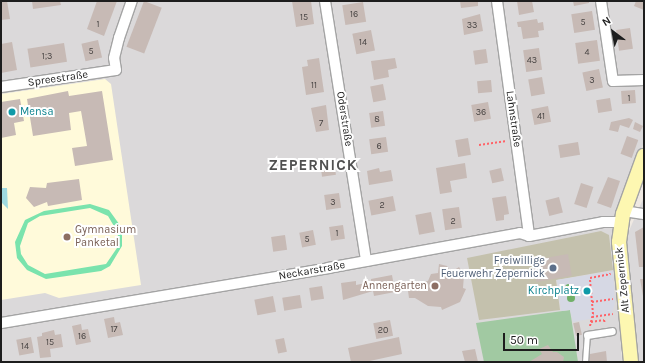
<!DOCTYPE html>
<html>
<head>
<meta charset="utf-8">
<style>
  body { margin:0 }
  #map { position:relative; width:645px; height:363px; overflow:hidden; background:#efe9e2; font-family:Karla,sans-serif }
  div>[style] { position:absolute }
  .residential>* { inset:0; background:#dbd9da }
  .education>* { inset:0; background:#fffada }
  .construction>* { inset:0; background:#c4c1ad }
  .cemetery>* { inset:0; background:#a1c9a2 }
  .pitch>* { inset:0; background:#7ae3ad }
  .plaza>* { inset:0; background:#d6d8e4 }
  .water>* { inset:0; background:#9fd9e0 }
  .building>* { inset:0; background:#c7bab5; transform-origin:0 0 }
  .path>* { height:2px; margin-top:-1px; transform-origin:0; background:repeating-linear-gradient(90deg,#ff6267 0 2px,transparent 0 4px) }
  .roads { filter:drop-shadow(1px 0 #a4a4a4) drop-shadow(-1px 0 #a4a4a4) drop-shadow(0 1px #a4a4a4) drop-shadow(0 -1px #a4a4a4) }
  .service>* { height:5px; margin:-2.5px; padding:0 2.5px; transform-origin:2.5px; border-radius:2.5px; background:#fff }
  .pedestrian>* { height:7px; margin:-3.5px; padding:0 3.5px; transform-origin:3.5px; border-radius:3.5px; background:#fff }
  .minor>* { height:10px; margin:-5px; padding:0 5px; transform-origin:5px; border-radius:5px; background:#fff }
  .secondary>* { height:14px; margin:-7px; padding:0 7px; transform-origin:7px; border-radius:7px; background:#fdf7b1 }
  .trees>* { width:8px; height:8px; margin:-4px; border-radius:50%; background:#71b068 }
  .dots>* { width:11px; height:11px; translate:-50% -50%; box-sizing:border-box; border:2px solid #fff; border-radius:50% }
  span { translate:-50% -50%; white-space:nowrap; text-align:center; line-height:1.15; -webkit-text-stroke:4px #fff; paint-order:stroke }
  .number-label { font-size:9px; color:#484443 }
  .number-label span { -webkit-text-stroke-width:0 }
  .street-label { font-size:11px; color:#1d1d1d }
  .culture-label { font-size:11px; color:#0d838f }
  .left { translate:0 -50%; text-align:left }
  .right { translate:-100% -50%; text-align:right }
  .education-label { font-size:11px; color:#785e54 }
  .service-label { font-size:11px; color:#4e5e75 }
  .district-label { font-size:15px; color:#505050; font-weight:700; letter-spacing:1px }
  .frame { position:absolute; inset:0; border:2px solid #1d1d1d; pointer-events:none }
  .north { position:absolute; left:593px; top:12px; width:40px; height:40px; -webkit-text-stroke:3px #fff; paint-order:stroke; rotate:328deg; font-size:11px; font-weight:700; line-height:16px; text-align:center; color:#1d1d1d }
  .north::after { content:''; display:block; margin:auto; width:14px; height:18px; background:#1d1d1d; clip-path:polygon(50% 0,100% 100%,50% 72%,0 100%) }
  .scale { position:absolute; left:503px; top:333px; width:76px; height:18px; box-sizing:border-box; border:2px solid #1d1d1d; border-top:0; padding-left:5px; font-size:12px; line-height:14px; white-space:nowrap; color:#1d1d1d; -webkit-text-stroke:3px #fff; paint-order:stroke }
</style>
</head>
<body>
<div id="map">
  <div class="residential">
    <div style="clip-path:polygon(1px 1px,644px 1px,644px 142px,614px 225px,622px 362px,1px 362px)"></div>
    <div style="clip-path:polygon(644px 197px,644px 362px,639px 362px,624px 242px)"></div>
  </div>
  <div class="education">
    <div style="clip-path:polygon(105px 79px,111px 84px,141px 285px,59px 298px,45px 293px,1px 300px,1px 94px)"></div>
  </div>
  <div class="construction">
    <div style="clip-path:polygon(601px 231px,609px 235px,613px 270px,556px 280px,560px 310px,479px 320px,467px 258px)"></div>
  </div>
  <div class="cemetery">
    <div style="clip-path:polygon(570px 310px,578px 362px,484px 362px,476px 323px)"></div>
  </div>
  <div class="pitch">
    <div style="clip-path:polygon(evenodd,90px 204px,109px 210px,122px 228px,122px 246px,110px 266px,101px 271px,46px 279px,27px 270px,17px 258px,15px 242px,25px 220px,44px 211px,90px 204px,90px 208px,108px 216px,118px 233px,117px 248px,106px 264px,45px 274px,28px 265px,21px 254px,20px 246px,28px 223px,40px 216px,90px 208px)"></div>
  </div>
  <div class="plaza">
    <div style="clip-path:polygon(613px 271px,615px 303px,611px 315px,573px 322px,570px 310px,561px 311px,557px 280px)"></div>
  </div>
  <div class="water">
    <div style="clip-path:polygon(1px 188px,7px 188px,8px 209px,1px 202px)"></div>
  </div>
  <div class="building">
    <div style="clip-path:polygon(1px 1px,7px 1px,10px 19px,1px 20px)"></div>
    <div style="clip-path:polygon(32px 1px,60px 1px,61px 5px,33px 9px)"></div>
    <div style="clip-path:polygon(97px 1px,117px 1px,104px 36px,87px 29px)"></div>
    <div style="left:144px;top:1px;width:19px;height:49px;rotate:21deg"></div>
    <div style="clip-path:polygon(292px 1px,311px 1px,314px 24px,296px 27px)"></div>
    <div style="clip-path:polygon(460px 1px,478px 1px,478px 6px,461px 8px)"></div>
    <div style="clip-path:polygon(517px 1px,532px 1px,534px 12px,519px 15px)"></div>
    <div style="clip-path:polygon(573px 1px,589px 1px,589px 3px,574px 6px)"></div>
    <div style="clip-path:polygon(636px 1px,644px 1px,644px 10px,634px 6px)"></div>
    <div style="left:363px;top:2px;width:20px;height:21px;rotate:81deg"></div>
    <div style="left:592px;top:11px;width:19px;height:21px;rotate:81deg"></div>
    <div style="clip-path:polygon(480px 14px,483px 31px,464px 35px,462px 19px)"></div>
    <div style="clip-path:polygon(537px 19px,538px 23px,543px 22px,544px 30px,538px 31px,539px 37px,523px 39px,521px 27px,518px 27px,517px 22px)"></div>
    <div style="left:630px;top:28px;width:21px;height:14px;rotate:82deg"></div>
    <div style="left:371px;top:30px;width:21px;height:19px;rotate:79deg"></div>
    <div style="left:98px;top:40px;width:18px;height:17px;rotate:77deg"></div>
    <div style="left:597px;top:40px;width:21px;height:22px;rotate:82deg"></div>
    <div style="clip-path:polygon(12px 42px,17px 70px,1px 73px,1px 44px)"></div>
    <div style="left:64px;top:43px;width:19px;height:37px;rotate:81deg"></div>
    <div style="left:539px;top:48px;width:22px;height:16px;rotate:82deg"></div>
    <div style="left:486px;top:49px;width:14px;height:13px;rotate:82deg"></div>
    <div style="clip-path:polygon(319px 58px,324px 92px,306px 95px,302px 67px,308px 66px,307px 60px)"></div>
    <div style="clip-path:polygon(395px 58px,397px 68px,388px 70px,389px 77px,374px 80px,371px 61px)"></div>
    <div style="left:599px;top:69px;width:19px;height:17px;rotate:78deg"></div>
    <div style="left:542px;top:77px;width:17px;height:14px;rotate:80deg"></div>
    <div style="left:491px;top:80px;width:12px;height:14px;rotate:85deg"></div>
    <div style="left:383px;top:84px;width:16px;height:13px;rotate:79deg"></div>
    <div style="left:635px;top:90px;width:13px;height:14px;rotate:86deg"></div>
    <div style="clip-path:polygon(68px 91px,69px 96px,102px 91px,113px 160px,75px 166px,72px 148px,87px 146px,81px 111px,69px 113px,71px 130px,33px 136px,27px 99px)"></div>
    <div style="left:610px;top:98px;width:13px;height:14px;rotate:81deg"></div>
    <div style="clip-path:polygon(20px 99px,24px 121px,14px 123px,16px 135px,1px 138px,1px 102px)"></div>
    <div style="left:488px;top:102px;width:17px;height:17px;rotate:80deg"></div>
    <div style="clip-path:polygon(326px 105px,329px 130px,316px 132px,311px 108px)"></div>
    <div style="left:548px;top:106px;width:16px;height:17px;rotate:79deg"></div>
    <div style="left:383px;top:111px;width:15px;height:14px;rotate:82deg"></div>
    <div style="clip-path:polygon(629px 118px,633px 120px,629px 128px,620px 125px,618px 132px,609px 130px,611px 122px)"></div>
    <div style="clip-path:polygon(635px 122px,643px 126px,640px 132px,633px 129px)"></div>
    <div style="left:627px;top:136px;width:12px;height:19px;rotate:20deg"></div>
    <div style="left:386px;top:137px;width:15px;height:17px;rotate:82deg"></div>
    <div style="left:468px;top:138px;width:17px;height:13px;rotate:80deg"></div>
    <div style="left:578px;top:142px;width:13px;height:20px;rotate:81deg"></div>
    <div style="left:334px;top:161px;width:14px;height:14px;rotate:82deg"></div>
    <div style="clip-path:polygon(465px 163px,467px 178px,450px 181px,452px 192px,440px 194px,436px 168px)"></div>
    <div style="clip-path:polygon(379px 168px,380px 172px,391px 170px,393px 181px,369px 185px,367px 171px)"></div>
    <div style="left:501px;top:168px;width:13px;height:12px;rotate:77deg"></div>
    <div style="clip-path:polygon(608px 177px,620px 181px,611px 208px,597px 203px)"></div>
    <div style="clip-path:polygon(79px 179px,82px 200px,48px 206px,47px 202px,34px 207px,26px 198px,30px 187px,46px 188px,47px 183px)"></div>
    <div style="left:581px;top:183px;width:13px;height:22px;rotate:18deg"></div>
    <div style="left:339px;top:193px;width:15px;height:15px;rotate:82deg"></div>
    <div style="left:393px;top:196px;width:15px;height:25px;rotate:79deg"></div>
    <div style="clip-path:polygon(506px 196px,509px 214px,504px 215px,504px 220px,496px 221px,492px 198px)"></div>
    <div style="left:559px;top:197px;width:16px;height:14px;rotate:76deg"></div>
    <div style="left:459px;top:207px;width:21px;height:17px;rotate:82deg"></div>
    <div style="left:431px;top:212px;width:20px;height:16px;rotate:79deg"></div>
    <div style="left:343px;top:225px;width:14px;height:14px;rotate:82deg"></div>
    <div style="clip-path:polygon(644px 227px,644px 267px,639px 267px,635px 232px)"></div>
    <div style="left:313px;top:230px;width:15px;height:14px;rotate:79deg"></div>
    <div style="left:285px;top:235px;width:15px;height:14px;rotate:82deg"></div>
    <div style="left:568px;top:254px;width:22px;height:36px;rotate:80deg"></div>
    <div style="clip-path:polygon(439px 264px,447px 266px,451px 272px,459px 267px,464px 275px,463px 288px,466px 289px,460px 302px,442px 310px,441px 307px,428px 306px,415px 298px,409px 298px,407px 284px,428px 281px,431px 274px,438px 273px)"></div>
    <div style="clip-path:polygon(392px 275px,395px 292px,374px 296px,373px 291px,343px 300px,341px 283px,356px 281px,356px 285px,371px 282px,371px 279px)"></div>
    <div style="clip-path:polygon(640px 279px,644px 279px,644px 295px,643px 296px)"></div>
    <div style="left:322px;top:286px;width:13px;height:13px;rotate:81deg"></div>
    <div style="left:300px;top:295px;width:13px;height:18px;rotate:81deg"></div>
    <div style="left:273px;top:296px;width:16px;height:19px;rotate:79deg"></div>
    <div style="clip-path:polygon(114px 317px,115px 323px,120px 322px,123px 335px,108px 338px,104px 319px)"></div>
    <div style="left:390px;top:320px;width:16px;height:17px;rotate:79deg"></div>
    <div style="left:579px;top:322px;width:13px;height:6px;rotate:77deg"></div>
    <div style="clip-path:polygon(81px 324px,82px 330px,88px 329px,91px 342px,76px 345px,72px 326px)"></div>
    <div style="clip-path:polygon(54px 330px,55px 335px,61px 334px,63px 347px,50px 349px,51px 357px,40px 358px,37px 337px,42px 336px,42px 333px)"></div>
    <div style="left:31px;top:337px;width:16px;height:15px;rotate:79deg"></div>
    <div style="clip-path:polygon(399px 337px,402px 354px,365px 362px,351px 362px,348px 348px)"></div>
    <div style="left:284px;top:338px;width:14px;height:9px;rotate:78deg"></div>
    <div style="clip-path:polygon(548px 345px,553px 352px,557px 352px,564px 357px,563px 362px,529px 362px,542px 354px,539px 349px)"></div>
    <div style="clip-path:polygon(475px 349px,478px 362px,465px 362px,462px 351px)"></div>
    <div style="clip-path:polygon(606px 351px,607px 362px,588px 362px,590px 354px)"></div>
  </div>
  <div class="path">
    <div style="left:479px;top:145px;width:28px;rotate:-8deg"></div>
    <div style="left:592px;top:302px;width:21px;rotate:-8deg"></div>
    <div style="left:592px;top:317px;width:21px;rotate:-8deg"></div>
    <div style="left:591px;top:322px;width:13px;rotate:-9deg"></div>
    <div style="left:604px;top:320px;width:4px;rotate:76deg"></div>
    <div style="left:590px;top:326px;width:12px;rotate:-76deg"></div>
    <div style="left:593px;top:314px;width:36px;rotate:-95deg"></div>
    <div style="left:590px;top:278px;width:21px;rotate:-11deg"></div>
  </div>
  <div class="roads">
    <div class="service">
      <div style="left:585px;top:362px;width:27px;rotate:-86deg"></div>
    </div>
    <div class="pedestrian">
      <div style="left:587px;top:335px;width:25px;rotate:-9deg"></div>
    </div>
    <div class="minor">
      <div style="left:325px;top:1px;width:263px;rotate:81deg"></div>
      <div style="left:497px;top:1px;width:237px;rotate:82.2deg"></div>
      <div style="left:601px;top:1px;width:81px;rotate:81.5deg"></div>
      <div style="left:613px;top:81px;width:31px;rotate:-2deg"></div>
      <div style="left:1px;top:87px;width:116px;rotate:-8.4deg"></div>
      <div style="left:116px;top:70px;width:12px;rotate:-99deg"></div>
      <div style="left:114px;top:58px;width:21px;rotate:-76deg"></div>
      <div style="left:119px;top:38px;width:39px;rotate:-71deg"></div>
      <div style="left:624px;top:211px;width:20px;rotate:9deg"></div>
      <div style="left:1px;top:323px;width:332px;rotate:-9.5deg"></div>
      <div style="left:328px;top:268px;width:195px;rotate:-10.3deg"></div>
      <div style="left:520px;top:233px;width:9px;rotate:18deg"></div>
      <div style="left:529px;top:236px;width:75px;rotate:-10.7deg"></div>
      <div style="left:603px;top:222px;width:18px"></div>
    </div>
    <div class="secondary">
      <div style="left:631px;top:362px;width:121px;rotate:-95.7deg"></div>
      <div style="left:619px;top:242px;width:28px;rotate:-82deg"></div>
      <div style="left:623px;top:214px;width:62px;rotate:-70.1deg"></div>
    </div>
  </div>
  <div class="trees">
    <div style="left:569px;top:288px"></div>
    <div style="left:571px;top:298px"></div>
  </div>
  <div class="dots">
    <div style="left:12px;top:112px;background:#0f9aa8"></div>
    <div style="left:67px;top:237px;background:#8d6e63"></div>
    <div style="left:553px;top:268px;background:#5c6f8a"></div>
    <div style="left:435px;top:286px;background:#8d6e63"></div>
    <div style="left:587px;top:291px;background:#0f9aa8"></div>
  </div>
  <div class="number-label">
    <span style="left:354px;top:14px">16</span>
    <span style="left:304px;top:17px">15</span>
    <span style="left:583px;top:22px">5</span>
    <span style="left:98px;top:24px">1</span>
    <span style="left:472px;top:25px">33</span>
    <span style="left:363px;top:42px">14</span>
    <span style="left:91px;top:51px">5</span>
    <span style="left:587px;top:52px">4</span>
    <span style="left:47px;top:56px">1;3</span>
    <span style="left:532px;top:60px">43</span>
    <span style="left:592px;top:80px">3</span>
    <span style="left:314px;top:85px">11</span>
    <span style="left:629px;top:98px">1</span>
    <span style="left:481px;top:112px">36</span>
    <span style="left:541px;top:116px">41</span>
    <span style="left:377px;top:119px">8</span>
    <span style="left:321px;top:123px">7</span>
    <span style="left:379px;top:146px">6</span>
    <span style="left:333px;top:202px">3</span>
    <span style="left:382px;top:205px">2</span>
    <span style="left:453px;top:221px">2</span>
    <span style="left:337px;top:233px">1</span>
    <span style="left:307px;top:239px">5</span>
    <span style="left:114px;top:329px">17</span>
    <span style="left:383px;top:330px">20</span>
    <span style="left:82px;top:336px">16</span>
    <span style="left:50px;top:342px">15</span>
    <span style="left:25px;top:346px">14</span>
  </div>
  <div class="street-label">
    <span style="left:58px;top:79px;rotate:-8deg">Spreestraße</span>
    <span style="left:344px;top:119px;rotate:81deg">Oderstraße</span>
    <span style="left:513px;top:119px;rotate:82deg">Lahnstraße</span>
    <span style="left:312px;top:271px;rotate:-10deg">Neckarstraße</span>
    <span style="left:623px;top:280px;rotate:-96deg">Alt Zepernick</span>
  </div>
  <div class="culture-label">
    <span class="left" style="left:20px;top:112px">Mensa</span>
    <span class="right" style="left:579px;top:291px">Kirchplatz</span>
  </div>
  <div class="education-label">
    <span class="left" style="left:75px;top:237px">Gymnasium<br>Panketal</span>
    <span class="right" style="left:427px;top:286px">Annengarten</span>
  </div>
  <div class="service-label">
    <span class="right" style="left:545px;top:268px">Freiwillige<br>Feuerwehr Zepernick</span>
  </div>
  <div class="district-label">
    <span style="left:313px;top:166px">ZEPERNICK</span>
  </div>
  <div class="frame"></div>
  <div class="north">N</div>
  <div class="scale">50 m</div>
</div>
</body>
</html>
